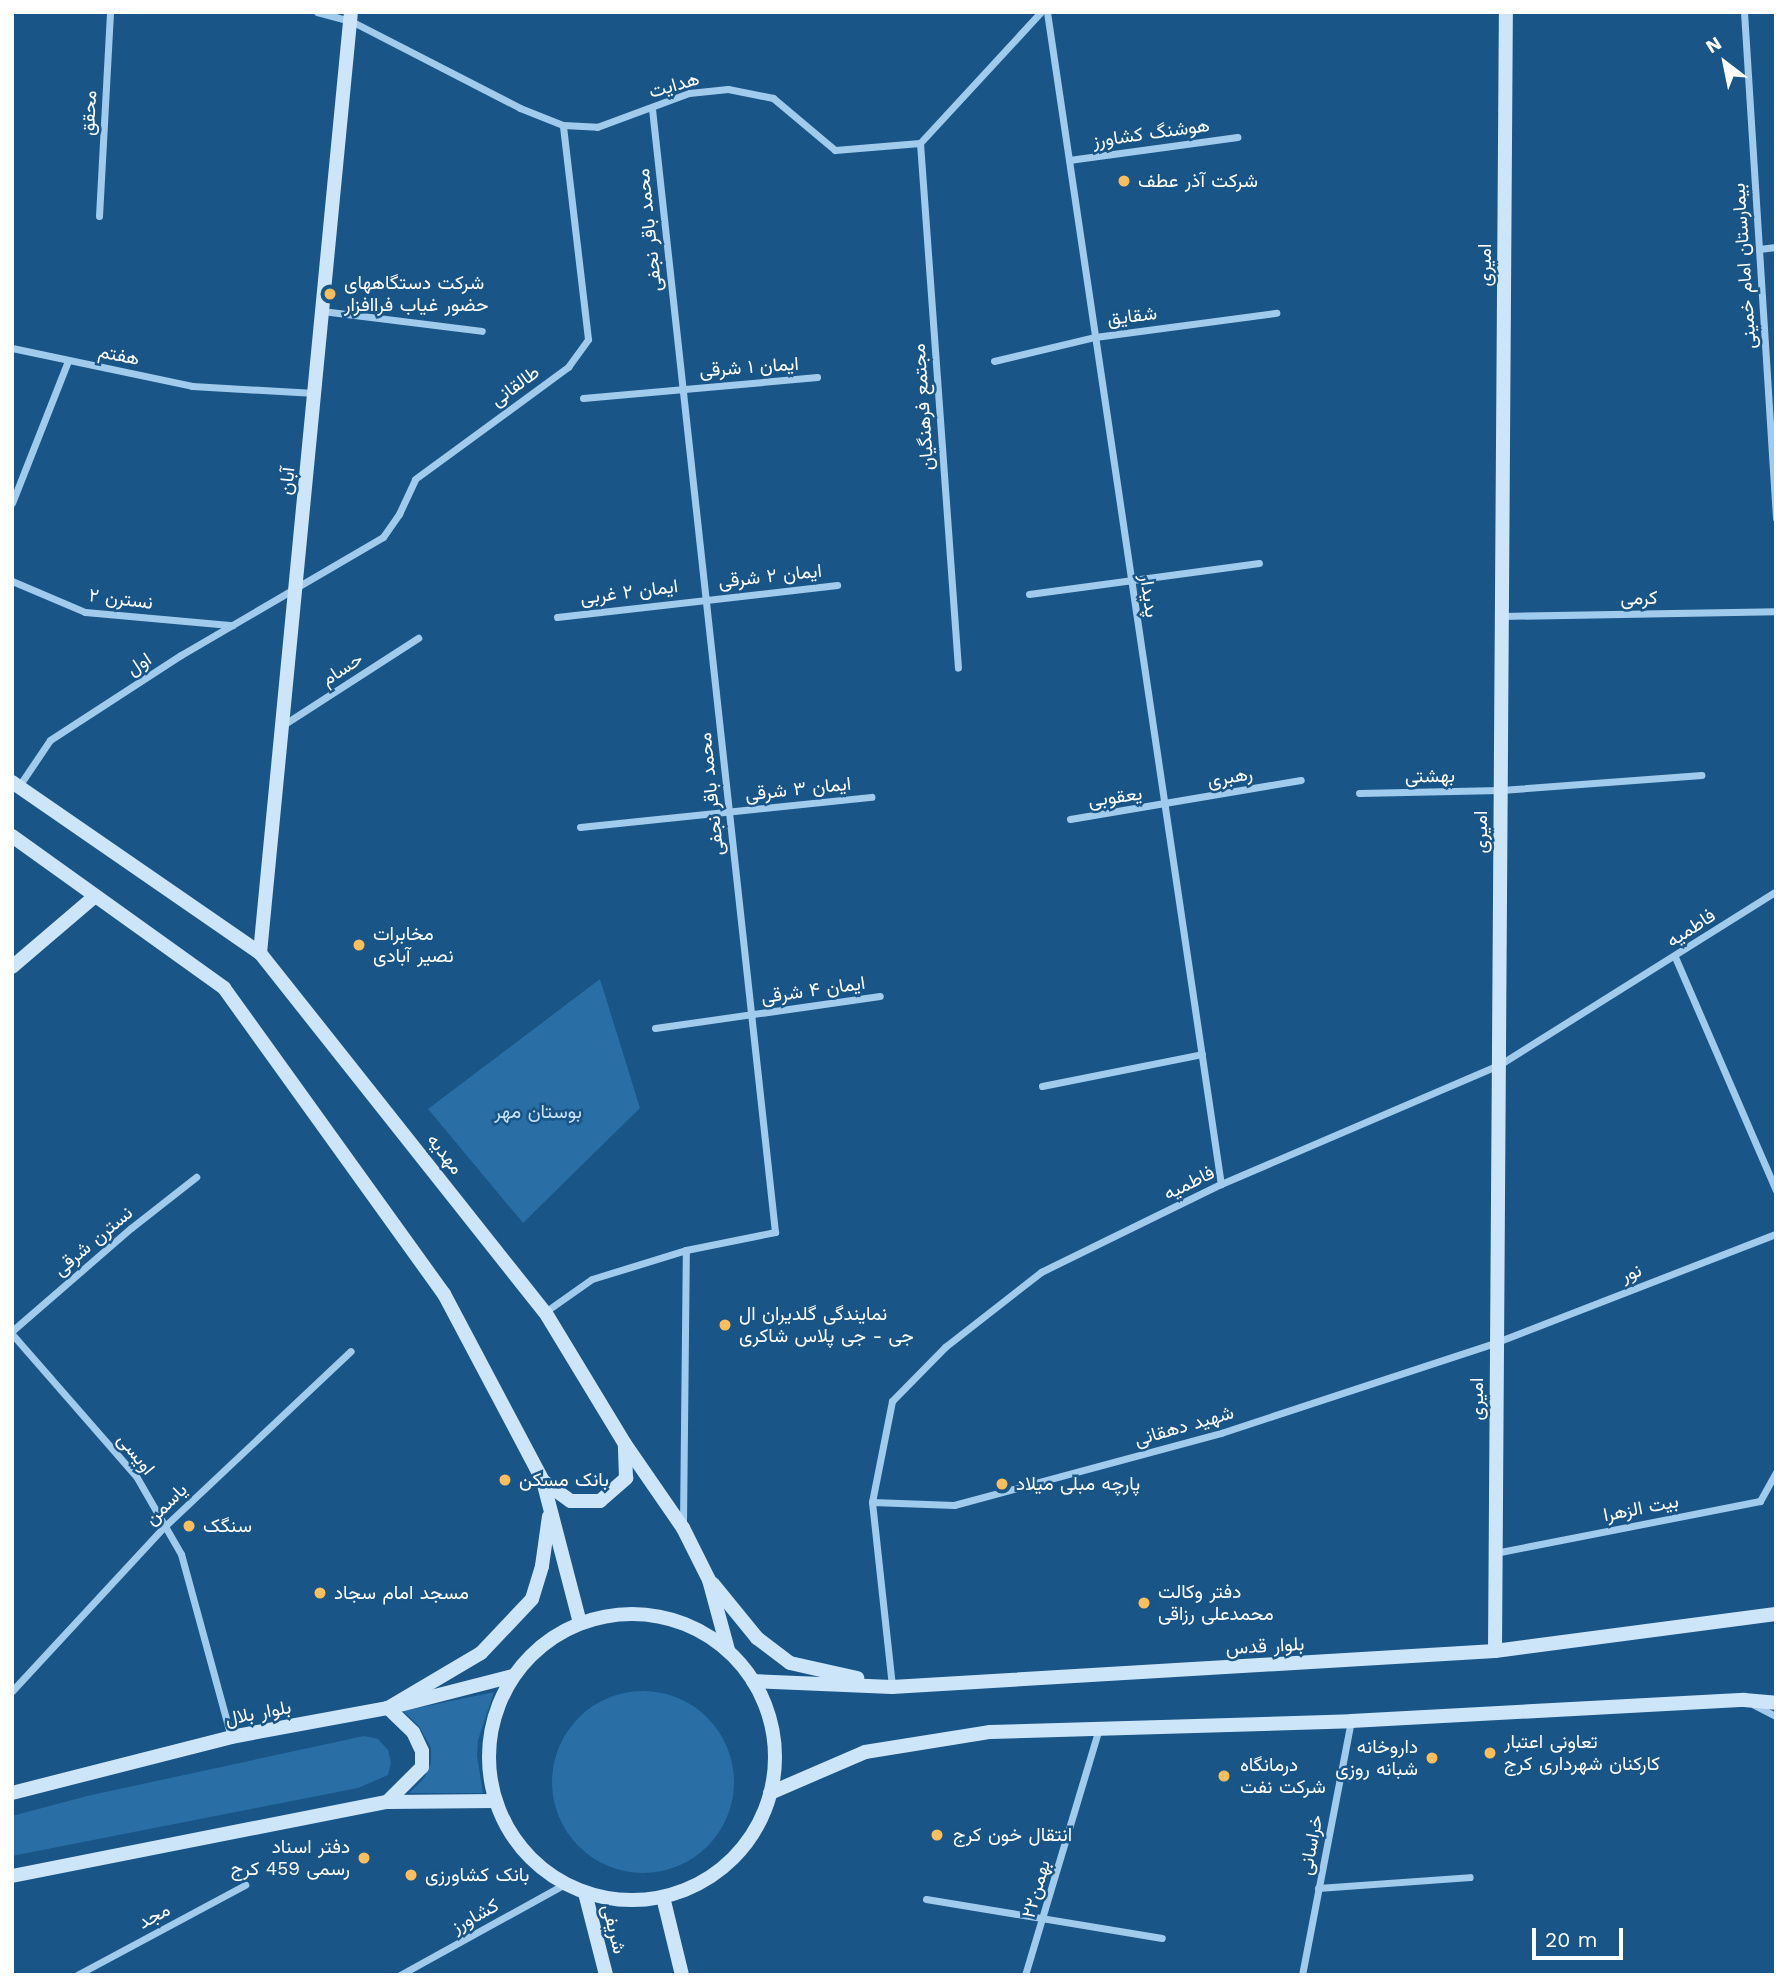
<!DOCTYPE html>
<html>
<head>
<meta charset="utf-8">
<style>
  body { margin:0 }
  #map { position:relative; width:1788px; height:1987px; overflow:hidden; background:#195587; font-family:"Work Sans",Vazirmatn,sans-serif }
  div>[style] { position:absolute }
  .green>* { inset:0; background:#296ea4 }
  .round { border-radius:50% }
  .street>* { height:7px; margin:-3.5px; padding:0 3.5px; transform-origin:3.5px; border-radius:3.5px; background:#a1cbec }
  .secondary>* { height:14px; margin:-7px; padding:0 7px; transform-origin:7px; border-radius:7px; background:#cde5f9 }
  .secondary>.ring { margin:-7px; padding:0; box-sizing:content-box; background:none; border:14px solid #cde5f9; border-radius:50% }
  .dots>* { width:19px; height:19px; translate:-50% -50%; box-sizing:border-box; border:4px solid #195587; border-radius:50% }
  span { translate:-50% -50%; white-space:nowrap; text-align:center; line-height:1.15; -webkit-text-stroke:5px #195587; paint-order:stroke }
  .street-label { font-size:19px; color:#fff }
  .poi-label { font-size:19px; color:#fff }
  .left { translate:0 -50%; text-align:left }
  .right { translate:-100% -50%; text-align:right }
  .park-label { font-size:19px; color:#c6e3f9 }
  .frame { position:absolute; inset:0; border:14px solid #fff; pointer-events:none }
  .north { position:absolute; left:1690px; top:28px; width:70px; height:70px; -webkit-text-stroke:5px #195587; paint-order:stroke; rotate:328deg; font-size:19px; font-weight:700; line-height:28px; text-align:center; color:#fff }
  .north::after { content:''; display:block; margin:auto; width:24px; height:32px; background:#fff; clip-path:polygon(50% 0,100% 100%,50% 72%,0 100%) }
  .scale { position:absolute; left:1532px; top:1928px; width:91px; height:32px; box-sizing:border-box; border:4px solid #fff; border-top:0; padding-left:9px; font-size:21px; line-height:24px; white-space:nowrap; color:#fff; -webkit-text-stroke:5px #195587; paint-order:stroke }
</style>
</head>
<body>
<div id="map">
  <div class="green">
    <div style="clip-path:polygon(600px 979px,640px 1108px,523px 1223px,428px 1109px)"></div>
    <div class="round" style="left:552px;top:1691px;width:182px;height:182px"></div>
    <div style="clip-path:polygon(494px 1692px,478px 1740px,477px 1756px,483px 1793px,409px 1793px,424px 1778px,431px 1763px,431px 1748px,419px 1726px,403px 1711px)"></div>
    <div style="clip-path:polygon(364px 1736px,378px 1739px,388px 1750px,391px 1763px,388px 1775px,358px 1788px,12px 1856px,12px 1816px,87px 1796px)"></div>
  </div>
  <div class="street">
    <div style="left:317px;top:12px;width:35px;rotate:15deg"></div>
    <div style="left:351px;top:21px;width:190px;rotate:27.2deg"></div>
    <div style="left:520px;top:108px;width:46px;rotate:21.6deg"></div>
    <div style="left:563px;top:125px;width:34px;rotate:3deg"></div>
    <div style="left:597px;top:127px;width:98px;rotate:-20.3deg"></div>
    <div style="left:689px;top:93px;width:39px;rotate:-6deg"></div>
    <div style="left:728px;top:89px;width:46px;rotate:11.3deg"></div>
    <div style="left:773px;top:98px;width:81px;rotate:40deg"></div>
    <div style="left:835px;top:150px;width:85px;rotate:-4.7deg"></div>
    <div style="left:920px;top:143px;width:178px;rotate:-47.3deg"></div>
    <div style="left:1047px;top:12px;width:1185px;rotate:81.56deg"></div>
    <div style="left:1744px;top:12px;width:507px;rotate:86.38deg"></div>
    <div style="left:920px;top:143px;width:526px;rotate:85.86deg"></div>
    <div style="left:1069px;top:160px;width:170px;rotate:-7.8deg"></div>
    <div style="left:99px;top:216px;width:204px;rotate:-86.9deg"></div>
    <div style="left:1759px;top:249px;width:17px;rotate:-7deg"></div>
    <div style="left:322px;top:311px;width:161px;rotate:7.1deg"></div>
    <div style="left:12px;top:348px;width:184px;rotate:11.9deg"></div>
    <div style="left:192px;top:386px;width:123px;rotate:3.3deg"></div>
    <div style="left:994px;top:361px;width:104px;rotate:-13.4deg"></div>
    <div style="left:1095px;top:337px;width:183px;rotate:-7.6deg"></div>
    <div style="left:583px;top:398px;width:235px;rotate:-5.1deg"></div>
    <div style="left:12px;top:503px;width:153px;rotate:-68.5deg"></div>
    <div style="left:12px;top:581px;width:79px;rotate:23deg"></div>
    <div style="left:85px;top:612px;width:148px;rotate:5.1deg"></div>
    <div style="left:1029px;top:594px;width:232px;rotate:-7.7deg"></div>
    <div style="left:1502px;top:616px;width:274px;rotate:-1deg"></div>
    <div style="left:557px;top:617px;width:282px;rotate:-6.5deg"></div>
    <div style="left:283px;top:725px;width:161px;rotate:-32.8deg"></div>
    <div style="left:19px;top:786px;width:55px;rotate:-56deg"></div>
    <div style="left:50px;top:740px;width:156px;rotate:-33deg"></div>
    <div style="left:181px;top:655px;width:234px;rotate:-30.3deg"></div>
    <div style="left:383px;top:537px;width:28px;rotate:-55deg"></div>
    <div style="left:399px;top:514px;width:38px;rotate:-65deg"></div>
    <div style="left:415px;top:479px;width:190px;rotate:-36.2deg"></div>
    <div style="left:568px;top:367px;width:34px;rotate:-54deg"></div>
    <div style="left:588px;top:339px;width:215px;rotate:-96.7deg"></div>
    <div style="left:1359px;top:793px;width:142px;rotate:-1.2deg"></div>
    <div style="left:1501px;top:790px;width:201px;rotate:-4.3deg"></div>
    <div style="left:1070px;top:819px;width:234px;rotate:-9.6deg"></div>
    <div style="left:580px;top:827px;width:293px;rotate:-5.9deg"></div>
    <div style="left:1675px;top:957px;width:254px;rotate:66.6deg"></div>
    <div style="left:655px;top:1028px;width:227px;rotate:-8.1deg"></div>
    <div style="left:1042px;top:1086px;width:163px;rotate:-11.3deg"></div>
    <div style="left:545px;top:1312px;width:57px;rotate:-35.1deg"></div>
    <div style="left:592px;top:1279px;width:98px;rotate:-17.1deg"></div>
    <div style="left:686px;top:1250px;width:91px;rotate:-11.4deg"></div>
    <div style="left:775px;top:1232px;width:1131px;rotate:-96.25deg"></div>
    <div style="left:12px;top:1331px;width:157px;rotate:-40.9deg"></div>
    <div style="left:131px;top:1228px;width:83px;rotate:-38.1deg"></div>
    <div style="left:12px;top:1334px;width:189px;rotate:48.9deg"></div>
    <div style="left:136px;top:1476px;width:90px;rotate:60deg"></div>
    <div style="left:181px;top:1554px;width:190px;rotate:74.7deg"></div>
    <div style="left:872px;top:1502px;width:82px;rotate:2.1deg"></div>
    <div style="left:954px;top:1505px;width:277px;rotate:-15.1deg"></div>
    <div style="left:1221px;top:1433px;width:291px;rotate:-18.2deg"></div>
    <div style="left:1497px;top:1342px;width:299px;rotate:-21.2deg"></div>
    <div style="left:683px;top:1524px;width:274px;rotate:-89.4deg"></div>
    <div style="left:1495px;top:1553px;width:270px;rotate:-11.1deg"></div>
    <div style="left:1760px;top:1501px;width:33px;rotate:-61deg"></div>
    <div style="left:892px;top:1686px;width:185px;rotate:-96.2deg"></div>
    <div style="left:872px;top:1502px;width:103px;rotate:-78.8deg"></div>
    <div style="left:892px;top:1401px;width:76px;rotate:-45.5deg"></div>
    <div style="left:945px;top:1347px;width:122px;rotate:-38deg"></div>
    <div style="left:1041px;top:1272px;width:200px;rotate:-26.1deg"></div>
    <div style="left:1221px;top:1184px;width:302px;rotate:-23.2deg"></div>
    <div style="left:1499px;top:1065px;width:327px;rotate:-32.1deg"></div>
    <div style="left:12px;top:1691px;width:225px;rotate:-47.2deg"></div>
    <div style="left:165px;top:1526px;width:255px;rotate:-43.3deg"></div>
    <div style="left:1754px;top:1705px;width:25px;rotate:27deg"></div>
    <div style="left:1318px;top:1888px;width:152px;rotate:-4.1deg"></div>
    <div style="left:926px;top:1899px;width:239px;rotate:9.4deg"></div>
    <div style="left:77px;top:1975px;width:191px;rotate:-28.2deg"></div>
    <div style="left:400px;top:1975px;width:188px;rotate:-28.9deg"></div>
    <div style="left:1025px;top:1975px;width:255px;rotate:-73.3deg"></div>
    <div style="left:1302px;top:1975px;width:259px;rotate:-79.1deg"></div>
  </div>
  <div class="secondary">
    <div style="left:12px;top:782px;width:301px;rotate:34.6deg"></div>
    <div style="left:260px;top:953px;width:458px;rotate:51.6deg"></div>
    <div style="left:545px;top:1312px;width:154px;rotate:58.8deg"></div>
    <div style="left:625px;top:1444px;width:102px;rotate:55.4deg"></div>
    <div style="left:683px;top:1528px;width:58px;rotate:63.4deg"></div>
    <div style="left:709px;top:1580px;width:73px;rotate:74.8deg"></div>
    <div style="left:12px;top:836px;width:261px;rotate:35.6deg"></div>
    <div style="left:224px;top:988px;width:377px;rotate:54.3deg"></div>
    <div style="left:444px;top:1294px;width:212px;rotate:62.1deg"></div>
    <div style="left:543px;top:1481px;width:147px;rotate:75.4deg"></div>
    <div style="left:260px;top:953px;width:945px;rotate:-84.48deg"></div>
    <div style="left:12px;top:967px;width:109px;rotate:-40.5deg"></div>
    <div style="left:543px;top:1481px;width:34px;rotate:36deg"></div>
    <div style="left:571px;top:1501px;width:29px"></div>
    <div style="left:600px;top:1501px;width:35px;rotate:-41deg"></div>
    <div style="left:626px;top:1478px;width:33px;rotate:-92deg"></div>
    <div style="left:713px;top:1584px;width:70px;rotate:50.8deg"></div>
    <div style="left:757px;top:1638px;width:41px;rotate:37.1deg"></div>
    <div style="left:790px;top:1663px;width:69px;rotate:12.6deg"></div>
    <div class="ring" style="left:489px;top:1614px;width:272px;height:272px"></div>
    <div style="left:1495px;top:1651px;width:1639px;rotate:-89.62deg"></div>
    <div style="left:753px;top:1681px;width:139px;rotate:2.5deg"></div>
    <div style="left:892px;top:1687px;width:604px;rotate:-3.42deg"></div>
    <div style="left:1495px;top:1651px;width:283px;rotate:-7.5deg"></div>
    <div style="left:12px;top:1793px;width:226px;rotate:-14.3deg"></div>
    <div style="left:231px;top:1737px;width:160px;rotate:-10.5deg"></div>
    <div style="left:388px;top:1708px;width:129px;rotate:-14.4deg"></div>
    <div style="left:770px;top:1793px;width:103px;rotate:-23.3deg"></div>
    <div style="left:865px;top:1752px;width:127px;rotate:-9.1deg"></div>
    <div style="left:990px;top:1732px;width:361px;rotate:-1.7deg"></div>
    <div style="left:1351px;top:1721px;width:394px;rotate:-3.1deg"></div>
    <div style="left:1744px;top:1700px;width:32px;rotate:5deg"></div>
    <div style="left:387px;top:1802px;width:49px;rotate:-45deg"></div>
    <div style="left:422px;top:1767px;width:16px;rotate:-90deg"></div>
    <div style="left:422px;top:1751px;width:21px;rotate:-115deg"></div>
    <div style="left:413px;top:1732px;width:35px;rotate:-136deg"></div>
    <div style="left:388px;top:1708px;width:108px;rotate:-30.6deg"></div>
    <div style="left:481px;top:1653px;width:74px;rotate:-46.6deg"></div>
    <div style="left:532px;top:1599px;width:34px;rotate:-73deg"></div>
    <div style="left:542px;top:1566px;width:50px;rotate:-82deg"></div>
    <div style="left:12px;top:1876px;width:382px;rotate:-11.2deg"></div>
    <div style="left:387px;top:1802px;width:108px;rotate:-0.5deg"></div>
    <div style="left:585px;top:1893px;width:85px;rotate:75.6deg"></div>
    <div style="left:663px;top:1897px;width:80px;rotate:76.3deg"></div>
  </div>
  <div class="dots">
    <div style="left:1124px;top:181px;background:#ffbe5c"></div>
    <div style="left:330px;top:294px;background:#ffbe5c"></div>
    <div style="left:359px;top:945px;background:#ffbe5c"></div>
    <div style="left:725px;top:1325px;background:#ffbe5c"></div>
    <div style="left:505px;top:1480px;background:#ffbe5c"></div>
    <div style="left:1002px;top:1484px;background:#ffbe5c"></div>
    <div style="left:189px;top:1526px;background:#ffbe5c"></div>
    <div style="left:320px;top:1593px;background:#ffbe5c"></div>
    <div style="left:1144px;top:1603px;background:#ffbe5c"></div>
    <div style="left:1490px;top:1753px;background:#ffbe5c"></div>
    <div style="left:1432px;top:1758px;background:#ffbe5c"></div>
    <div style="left:1224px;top:1776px;background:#ffbe5c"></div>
    <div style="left:937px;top:1835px;background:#ffbe5c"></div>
    <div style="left:364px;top:1858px;background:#ffbe5c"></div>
    <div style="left:411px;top:1875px;background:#ffbe5c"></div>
  </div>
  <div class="street-label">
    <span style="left:674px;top:85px;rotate:-16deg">هدایت</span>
    <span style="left:89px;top:113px;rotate:-87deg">محقق</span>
    <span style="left:1151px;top:133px;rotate:-8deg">هوشنگ کشاورز</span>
    <span style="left:649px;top:230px;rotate:-96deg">محمد باقر نجفی</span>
    <span style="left:1485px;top:265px;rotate:-90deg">امیری</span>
    <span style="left:1744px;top:266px;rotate:-94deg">بیمارستان امام خمینی</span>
    <span style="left:1132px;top:316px;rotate:-7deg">شقایق</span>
    <span style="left:119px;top:355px;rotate:11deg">هفتم</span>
    <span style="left:749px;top:367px;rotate:-4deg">ایمان ۱ شرقی</span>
    <span style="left:515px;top:386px;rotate:-36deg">طالقانی</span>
    <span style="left:923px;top:407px;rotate:-94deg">مجتمع فرهنگیان</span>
    <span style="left:287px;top:481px;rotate:-84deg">آبان</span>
    <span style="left:770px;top:576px;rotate:-6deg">ایمان ۲ شرقی</span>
    <span style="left:629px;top:592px;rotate:-7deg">ایمان ۲ غربی</span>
    <span style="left:1149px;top:596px;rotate:82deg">پدیدار</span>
    <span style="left:1639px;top:598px;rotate:-1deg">کرمی</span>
    <span style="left:121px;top:599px;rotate:7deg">نسترن ۲</span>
    <span style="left:139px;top:664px;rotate:-33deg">اول</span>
    <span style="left:342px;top:669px;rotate:-33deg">حسام</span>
    <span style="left:1430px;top:776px;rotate:-1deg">بهشتی</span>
    <span style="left:1230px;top:777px;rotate:-10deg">رهبری</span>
    <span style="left:798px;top:789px;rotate:-6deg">ایمان ۳ شرقی</span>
    <span style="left:711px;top:794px;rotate:-96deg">محمد باقر نجفی</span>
    <span style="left:1115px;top:797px;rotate:-8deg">یعقوبی</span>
    <span style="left:1481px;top:832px;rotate:-90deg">امیری</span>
    <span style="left:1691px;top:928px;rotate:-33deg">فاطمیه</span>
    <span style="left:813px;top:990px;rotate:-8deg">ایمان ۴ شرقی</span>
    <span style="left:445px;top:1154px;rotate:52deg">مهدیه</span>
    <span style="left:1189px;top:1183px;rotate:-26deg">فاطمیه</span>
    <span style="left:93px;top:1241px;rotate:-40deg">نسترن شرقی</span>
    <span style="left:1631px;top:1273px;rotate:-21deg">نور</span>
    <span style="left:1477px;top:1399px;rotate:-90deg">امیری</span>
    <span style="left:1184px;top:1426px;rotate:-16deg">شهید دهقانی</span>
    <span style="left:136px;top:1454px;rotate:51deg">اویسی</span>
    <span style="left:166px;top:1504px;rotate:-44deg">یاسمن</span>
    <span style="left:1641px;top:1508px;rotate:-11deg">بیت الزهرا</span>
    <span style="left:1265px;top:1646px;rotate:-3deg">بلوار قدس</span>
    <span style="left:258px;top:1713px;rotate:-11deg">بلوار بلال</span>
    <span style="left:1311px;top:1845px;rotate:-79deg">خراسانی</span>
    <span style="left:1036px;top:1889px;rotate:-74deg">۲۲بهمن</span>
    <span style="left:154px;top:1916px;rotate:-28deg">مجد</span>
    <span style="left:475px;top:1916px;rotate:-29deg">کشاورز</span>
    <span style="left:614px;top:1929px;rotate:76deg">شریفی</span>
  </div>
  <div class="poi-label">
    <span class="left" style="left:1138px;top:181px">شرکت آذر عطف</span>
    <span class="left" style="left:344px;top:294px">شرکت دستگاههای<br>حضور غیاب فراافزار</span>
    <span class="left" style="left:373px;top:945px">مخابرات<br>نصیر آبادی</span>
    <span class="left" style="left:739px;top:1325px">نمایندگی گلدیران ال<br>جی - جی پلاس شاکری</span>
    <span class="left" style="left:519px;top:1480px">بانک مسکن</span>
    <span class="left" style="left:1016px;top:1484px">پارچه مبلی میلاد</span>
    <span class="left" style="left:203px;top:1526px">سنگک</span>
    <span class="left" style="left:1158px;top:1603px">دفتر وکالت<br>محمدعلی رزاقی</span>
    <span class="left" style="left:334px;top:1593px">مسجد امام سجاد</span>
    <span class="left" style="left:1504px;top:1753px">تعاونی اعتبار<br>کارکنان شهرداری کرج</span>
    <span class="right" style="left:1418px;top:1758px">داروخانه<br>شبانه روزی</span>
    <span class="left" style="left:1240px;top:1776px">درمانگاه<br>شرکت نفت</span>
    <span class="left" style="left:953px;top:1835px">انتقال خون کرج</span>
    <span class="right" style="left:350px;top:1858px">دفتر اسناد<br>رسمی 459 کرج</span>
    <span class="left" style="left:425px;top:1875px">بانک کشاورزی</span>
  </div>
  <div class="park-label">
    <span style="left:538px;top:1112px">بوستان مهر</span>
  </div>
  <div class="frame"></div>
  <div class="north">N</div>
  <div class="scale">20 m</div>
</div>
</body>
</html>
